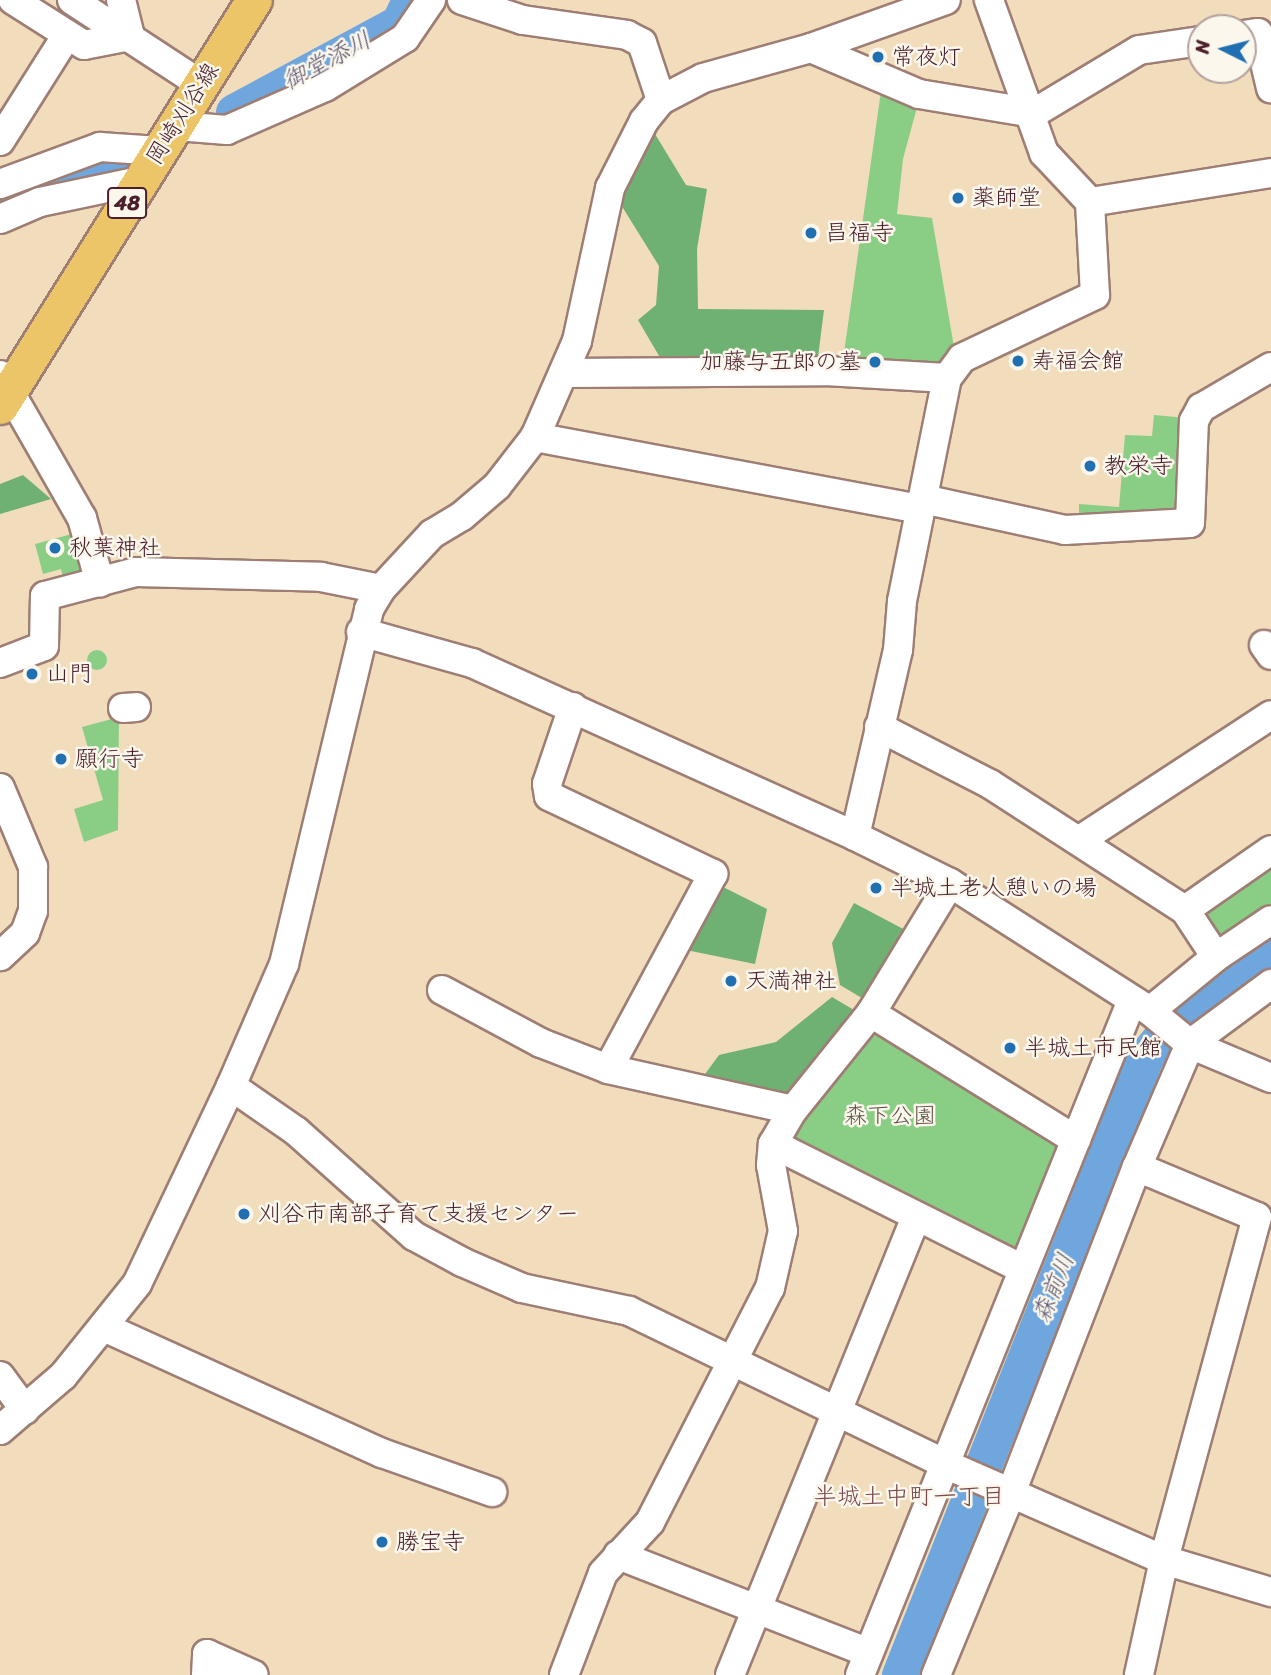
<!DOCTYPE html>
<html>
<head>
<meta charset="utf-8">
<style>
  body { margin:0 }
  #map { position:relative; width:1271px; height:1675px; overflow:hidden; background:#f1dcbc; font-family:Sriracha,"Klee One",sans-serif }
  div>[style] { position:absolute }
  .green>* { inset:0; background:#8ace86 }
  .round { border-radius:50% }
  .forest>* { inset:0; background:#6fb173 }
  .river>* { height:37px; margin:-18.5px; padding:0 18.5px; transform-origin:18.5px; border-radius:18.5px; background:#6fa6dd }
  .roads { filter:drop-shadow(2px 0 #9e7e74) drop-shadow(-2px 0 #9e7e74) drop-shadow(0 2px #9e7e74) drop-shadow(0 -2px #9e7e74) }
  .minor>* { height:28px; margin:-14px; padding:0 14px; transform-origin:14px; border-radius:14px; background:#fff }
  .major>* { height:35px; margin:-17.5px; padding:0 17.5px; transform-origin:17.5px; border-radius:17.5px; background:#ecc569 }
  .dots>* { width:19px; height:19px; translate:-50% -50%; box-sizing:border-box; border:4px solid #fbf7ec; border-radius:50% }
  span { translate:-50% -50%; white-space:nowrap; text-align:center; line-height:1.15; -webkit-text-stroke:5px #fbf7ec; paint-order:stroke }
  .shield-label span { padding:2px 5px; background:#fbf7ec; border:2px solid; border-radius:5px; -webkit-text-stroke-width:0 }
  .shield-label { font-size:21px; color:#4a1f2b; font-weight:700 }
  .poi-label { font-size:23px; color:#4a1f2b }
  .left { translate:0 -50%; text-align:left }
  .right { translate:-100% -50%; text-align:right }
  .street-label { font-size:23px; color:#4a1f2b }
  .park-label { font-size:23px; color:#5d5446 }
  .water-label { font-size:24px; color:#595572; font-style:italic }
  .neighbourhood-label { font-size:24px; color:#7a4a4f }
  .north { position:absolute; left:1187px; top:14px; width:70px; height:70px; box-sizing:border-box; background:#fbf7ec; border:2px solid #b4a19f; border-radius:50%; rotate:276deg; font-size:19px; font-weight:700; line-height:28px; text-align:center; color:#4a1f2b }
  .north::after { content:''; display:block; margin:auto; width:24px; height:32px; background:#1f6fb2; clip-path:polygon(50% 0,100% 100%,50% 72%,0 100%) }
</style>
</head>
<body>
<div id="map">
  <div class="green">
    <div style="clip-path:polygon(882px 84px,919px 100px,903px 159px,897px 214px,932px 218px,955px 353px,939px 372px,842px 367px)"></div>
    <div style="clip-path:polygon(1154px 415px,1187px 418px,1187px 511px,1079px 524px,1079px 504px,1119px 507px,1125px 435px,1152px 436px)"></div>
    <div style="clip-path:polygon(79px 532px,92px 576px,65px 584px,61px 569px,43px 574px,35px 544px)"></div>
    <div class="round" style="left:87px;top:650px;width:20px;height:20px"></div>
    <div style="clip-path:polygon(119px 717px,118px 830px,84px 842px,74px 809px,103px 800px,82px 727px)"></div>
    <div style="clip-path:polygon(1271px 856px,1271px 912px,1223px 944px,1198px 907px)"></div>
    <div style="clip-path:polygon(878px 1027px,1065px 1146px,1020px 1255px,792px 1145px,790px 1136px,870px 1029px)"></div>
  </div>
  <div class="forest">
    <div style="clip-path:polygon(652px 129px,686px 185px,707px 189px,697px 249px,698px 309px,824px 310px,817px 365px,665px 366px,638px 320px,656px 305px,659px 266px,618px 200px)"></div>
    <div style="clip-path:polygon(23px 475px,51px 499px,0 514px,0 484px)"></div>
    <div style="clip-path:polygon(717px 884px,767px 909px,755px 964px,681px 949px)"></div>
    <div style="clip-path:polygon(854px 903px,909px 932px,867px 1001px,840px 985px,832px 943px)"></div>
    <div style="clip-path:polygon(1271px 955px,1271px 974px,1199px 1023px,1186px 1013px)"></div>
    <div style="clip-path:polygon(832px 997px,859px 1013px,782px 1101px,697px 1085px,719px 1055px,776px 1042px)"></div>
  </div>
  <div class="river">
    <div style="left:234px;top:112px;width:187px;rotate:-28.3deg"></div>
    <div style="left:399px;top:23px;width:25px;rotate:-64deg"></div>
    <div style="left:0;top:204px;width:33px;rotate:-27deg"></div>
    <div style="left:29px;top:189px;width:85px;rotate:-16.3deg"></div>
    <div style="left:900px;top:1675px;width:665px;rotate:-68.37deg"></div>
    <div style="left:1145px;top:1057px;width:66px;rotate:-50.5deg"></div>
    <div style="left:1187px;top:1006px;width:103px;rotate:-35.5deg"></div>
  </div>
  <div class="roads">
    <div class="minor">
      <div style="left:13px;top:0;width:84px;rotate:32.4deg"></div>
      <div style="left:84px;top:45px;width:47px;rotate:-11.1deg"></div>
      <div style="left:72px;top:0;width:155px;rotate:33.2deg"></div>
      <div style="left:121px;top:0;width:37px;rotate:76deg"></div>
      <div style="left:462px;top:0;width:64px;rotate:18.2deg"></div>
      <div style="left:523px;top:20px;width:105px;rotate:8.2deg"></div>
      <div style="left:627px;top:35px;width:17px;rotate:28deg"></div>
      <div style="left:642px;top:43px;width:60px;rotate:71.6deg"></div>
      <div style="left:1243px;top:35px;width:15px;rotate:-8deg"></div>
      <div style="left:1258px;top:33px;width:57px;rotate:76.7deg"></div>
      <div style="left:811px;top:48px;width:117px;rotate:23.1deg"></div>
      <div style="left:919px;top:94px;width:117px;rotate:9.4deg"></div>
      <div style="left:1034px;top:113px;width:122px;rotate:-31deg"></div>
      <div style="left:1139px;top:50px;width:63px;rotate:-8.3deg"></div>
      <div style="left:177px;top:126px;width:50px;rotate:4.6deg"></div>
      <div style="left:227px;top:130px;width:107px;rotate:-23.7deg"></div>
      <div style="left:325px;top:87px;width:94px;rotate:-31.5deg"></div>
      <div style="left:405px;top:38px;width:46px;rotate:-55.6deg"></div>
      <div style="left:0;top:141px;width:125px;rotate:-57.7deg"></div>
      <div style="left:0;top:184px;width:107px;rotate:-20.3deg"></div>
      <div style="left:100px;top:147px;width:59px;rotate:3.9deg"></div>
      <div style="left:1090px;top:202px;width:183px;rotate:-9.1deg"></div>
      <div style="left:0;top:219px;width:43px;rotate:-23deg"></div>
      <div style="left:40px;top:202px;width:102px;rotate:-11.9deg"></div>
      <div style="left:566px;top:373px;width:259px;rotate:-0.4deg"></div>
      <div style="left:825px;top:371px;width:122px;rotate:3.3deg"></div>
      <div style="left:0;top:375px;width:165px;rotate:60.2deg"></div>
      <div style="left:82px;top:518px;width:67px;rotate:74.5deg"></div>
      <div style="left:535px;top:437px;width:391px;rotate:10.6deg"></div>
      <div style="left:923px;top:499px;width:145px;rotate:12.3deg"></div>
      <div style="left:1065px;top:530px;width:125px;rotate:-3.2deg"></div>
      <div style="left:1190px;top:523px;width:102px;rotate:-87.8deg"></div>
      <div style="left:1194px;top:421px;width:15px;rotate:-62deg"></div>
      <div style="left:1201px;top:408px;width:81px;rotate:-30.4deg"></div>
      <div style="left:361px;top:632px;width:115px;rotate:15.6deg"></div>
      <div style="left:472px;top:663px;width:420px;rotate:24.3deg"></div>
      <div style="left:855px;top:836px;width:106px;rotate:26.3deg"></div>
      <div style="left:950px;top:883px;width:237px;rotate:32.6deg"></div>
      <div style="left:1150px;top:1011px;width:52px;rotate:39.5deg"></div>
      <div style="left:1190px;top:1044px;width:88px;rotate:22.8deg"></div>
      <div style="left:1264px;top:645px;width:12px;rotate:55deg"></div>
      <div style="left:0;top:663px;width:47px;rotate:-21.1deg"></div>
      <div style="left:44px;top:646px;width:50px;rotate:-88.9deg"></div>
      <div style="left:45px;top:596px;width:94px;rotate:-14.8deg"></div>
      <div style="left:136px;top:572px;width:185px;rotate:1.5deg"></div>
      <div style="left:321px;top:577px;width:61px;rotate:11.3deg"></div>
      <div style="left:573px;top:707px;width:81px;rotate:108.7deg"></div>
      <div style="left:547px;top:784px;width:12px;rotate:81deg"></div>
      <div style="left:549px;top:796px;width:182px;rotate:25.4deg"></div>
      <div style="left:713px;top:874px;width:221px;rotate:118.3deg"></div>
      <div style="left:123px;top:708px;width:13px;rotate:-4deg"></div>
      <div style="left:879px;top:727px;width:125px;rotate:27.2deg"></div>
      <div style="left:990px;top:784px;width:232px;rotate:32.9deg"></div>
      <div style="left:1185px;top:910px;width:56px;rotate:56.6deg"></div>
      <div style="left:0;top:788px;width:86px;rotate:67.3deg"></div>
      <div style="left:33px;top:867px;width:44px;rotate:90deg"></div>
      <div style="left:33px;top:911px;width:23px;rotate:110deg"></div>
      <div style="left:25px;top:933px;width:34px;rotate:137deg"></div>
      <div style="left:855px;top:836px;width:191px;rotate:-77deg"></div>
      <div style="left:898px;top:650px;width:49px;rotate:-85.3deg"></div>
      <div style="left:902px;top:601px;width:227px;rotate:-78.6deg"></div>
      <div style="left:947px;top:378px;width:25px;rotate:-53deg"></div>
      <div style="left:962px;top:358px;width:147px;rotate:-25.3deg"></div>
      <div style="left:1095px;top:295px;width:93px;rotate:-93.1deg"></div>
      <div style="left:1090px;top:202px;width:67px;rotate:-133.2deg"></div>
      <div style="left:1044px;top:153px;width:163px;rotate:-109.8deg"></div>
      <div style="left:1080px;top:840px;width:228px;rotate:-33.2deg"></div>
      <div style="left:1185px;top:910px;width:105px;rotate:-34.9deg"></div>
      <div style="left:442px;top:990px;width:112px;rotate:28.2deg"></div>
      <div style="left:541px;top:1043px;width:72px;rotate:21.2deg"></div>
      <div style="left:608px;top:1069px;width:189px;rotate:12.5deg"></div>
      <div style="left:1150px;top:1011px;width:85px;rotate:-39.3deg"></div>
      <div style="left:1216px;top:957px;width:66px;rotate:-33.9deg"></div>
      <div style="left:871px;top:1013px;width:241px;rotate:31.8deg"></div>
      <div style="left:231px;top:1086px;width:133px;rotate:-66.5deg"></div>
      <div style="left:284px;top:964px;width:365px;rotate:-76.5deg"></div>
      <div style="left:369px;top:609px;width:23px;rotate:-59deg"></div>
      <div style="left:381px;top:589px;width:75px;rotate:-47.2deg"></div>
      <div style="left:432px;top:534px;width:35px;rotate:-31deg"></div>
      <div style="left:462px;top:516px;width:46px;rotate:-40.6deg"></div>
      <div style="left:497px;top:486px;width:62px;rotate:-52.2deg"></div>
      <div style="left:535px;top:437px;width:105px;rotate:-66.4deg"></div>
      <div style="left:577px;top:341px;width:157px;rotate:-77.8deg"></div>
      <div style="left:610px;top:188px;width:75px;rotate:-63.1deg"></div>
      <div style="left:644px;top:121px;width:27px;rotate:-51deg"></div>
      <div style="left:661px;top:100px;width:47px;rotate:-27.6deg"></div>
      <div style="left:703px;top:78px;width:112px;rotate:-15.5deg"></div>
      <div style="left:811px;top:48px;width:143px;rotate:-19.6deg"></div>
      <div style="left:773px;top:1144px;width:277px;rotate:26.6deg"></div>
      <div style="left:1137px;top:1167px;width:130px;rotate:22.6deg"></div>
      <div style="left:1257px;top:1217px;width:355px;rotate:105.2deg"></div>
      <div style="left:1164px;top:1560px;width:118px;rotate:102.3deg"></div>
      <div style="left:106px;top:1328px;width:303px;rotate:24.4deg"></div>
      <div style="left:382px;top:1453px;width:117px;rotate:19.5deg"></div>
      <div style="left:0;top:1376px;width:42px;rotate:53.7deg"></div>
      <div style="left:0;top:1430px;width:83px;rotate:-40.6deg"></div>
      <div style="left:63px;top:1376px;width:118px;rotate:-51.2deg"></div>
      <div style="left:137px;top:1284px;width:219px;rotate:-64.6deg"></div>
      <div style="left:231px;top:1086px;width:79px;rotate:34.7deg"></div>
      <div style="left:296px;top:1131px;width:158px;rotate:41.7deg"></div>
      <div style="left:414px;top:1236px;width:55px;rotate:28.4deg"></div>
      <div style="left:462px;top:1262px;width:65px;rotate:23.4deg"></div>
      <div style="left:522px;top:1288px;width:109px;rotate:12.1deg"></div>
      <div style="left:629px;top:1311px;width:351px;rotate:25.8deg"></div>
      <div style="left:945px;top:1464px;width:239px;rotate:23.7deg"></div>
      <div style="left:1164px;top:1560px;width:112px;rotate:16.7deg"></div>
      <div style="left:618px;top:1555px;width:269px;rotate:21.3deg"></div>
      <div style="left:206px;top:1675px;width:21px;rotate:-87deg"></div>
      <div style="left:207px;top:1654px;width:51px;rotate:24.1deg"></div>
      <div style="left:564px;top:1675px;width:109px;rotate:-69.1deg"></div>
      <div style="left:603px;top:1573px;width:69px;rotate:-47.3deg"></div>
      <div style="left:650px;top:1522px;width:263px;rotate:-62.9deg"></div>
      <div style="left:770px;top:1288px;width:58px;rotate:-77.2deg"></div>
      <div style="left:783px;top:1231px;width:67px;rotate:-100.3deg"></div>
      <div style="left:771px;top:1165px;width:21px;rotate:-85deg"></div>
      <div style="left:773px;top:1144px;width:39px;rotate:-60deg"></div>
      <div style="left:793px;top:1110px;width:124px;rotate:-51.2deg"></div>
      <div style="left:871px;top:1013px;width:152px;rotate:-58.7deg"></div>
      <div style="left:730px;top:1675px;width:495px;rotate:-67.9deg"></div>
      <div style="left:860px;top:1675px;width:725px;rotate:-68.04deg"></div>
      <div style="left:936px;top:1675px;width:197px;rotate:-67.6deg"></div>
      <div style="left:1011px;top:1493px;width:350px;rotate:-68.9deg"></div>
      <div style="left:1137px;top:1167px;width:134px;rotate:-66.7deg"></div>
      <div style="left:1190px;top:1044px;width:101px;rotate:-36.5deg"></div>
    </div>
    <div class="major">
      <div style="left:0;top:406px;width:479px;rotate:-58deg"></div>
    </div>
  </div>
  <div class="dots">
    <div style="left:878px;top:57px;background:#1f6fb2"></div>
    <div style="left:958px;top:198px;background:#1f6fb2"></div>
    <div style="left:811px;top:233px;background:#1f6fb2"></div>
    <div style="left:1018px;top:361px;background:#1f6fb2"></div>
    <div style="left:875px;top:362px;background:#1f6fb2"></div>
    <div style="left:1090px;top:466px;background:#1f6fb2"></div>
    <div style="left:55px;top:548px;background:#1f6fb2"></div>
    <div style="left:32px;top:674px;background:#1f6fb2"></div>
    <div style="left:61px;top:759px;background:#1f6fb2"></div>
    <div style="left:876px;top:888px;background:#1f6fb2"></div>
    <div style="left:731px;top:981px;background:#1f6fb2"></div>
    <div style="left:1010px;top:1048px;background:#1f6fb2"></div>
    <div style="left:244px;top:1214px;background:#1f6fb2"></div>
    <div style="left:382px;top:1542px;background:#1f6fb2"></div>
  </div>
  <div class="shield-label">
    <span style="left:127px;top:203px">48</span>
  </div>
  <div class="poi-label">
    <span class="left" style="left:892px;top:57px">常夜灯</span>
    <span class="left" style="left:972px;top:198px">薬師堂</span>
    <span class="left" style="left:825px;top:233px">昌福寺</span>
    <span class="left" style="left:1032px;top:361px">寿福会館</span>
    <span class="right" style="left:861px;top:362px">加藤与五郎の墓</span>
    <span class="left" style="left:1104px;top:466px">教栄寺</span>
    <span class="left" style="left:69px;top:548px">秋葉神社</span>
    <span class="left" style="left:46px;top:674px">山門</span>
    <span class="left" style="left:75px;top:759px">願行寺</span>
    <span class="left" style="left:890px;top:888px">半城土老人憩いの場</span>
    <span class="left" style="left:745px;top:981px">天満神社</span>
    <span class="left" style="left:1024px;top:1048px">半城土市民館</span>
    <span class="left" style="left:258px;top:1214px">刈谷市南部子育て支援センター</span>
    <span class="left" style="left:396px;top:1542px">勝宝寺</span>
  </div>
  <div class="street-label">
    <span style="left:183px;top:114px;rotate:-58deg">岡崎刈谷線</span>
  </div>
  <div class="park-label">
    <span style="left:890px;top:1116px">森下公園</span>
  </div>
  <div class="water-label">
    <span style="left:327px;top:61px;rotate:-28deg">御堂添川</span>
    <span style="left:1054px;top:1288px;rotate:-68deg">森前川</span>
  </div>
  <div class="neighbourhood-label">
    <span style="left:909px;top:1497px">半城土中町一丁目</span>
  </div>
  <div class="north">N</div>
</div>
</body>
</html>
